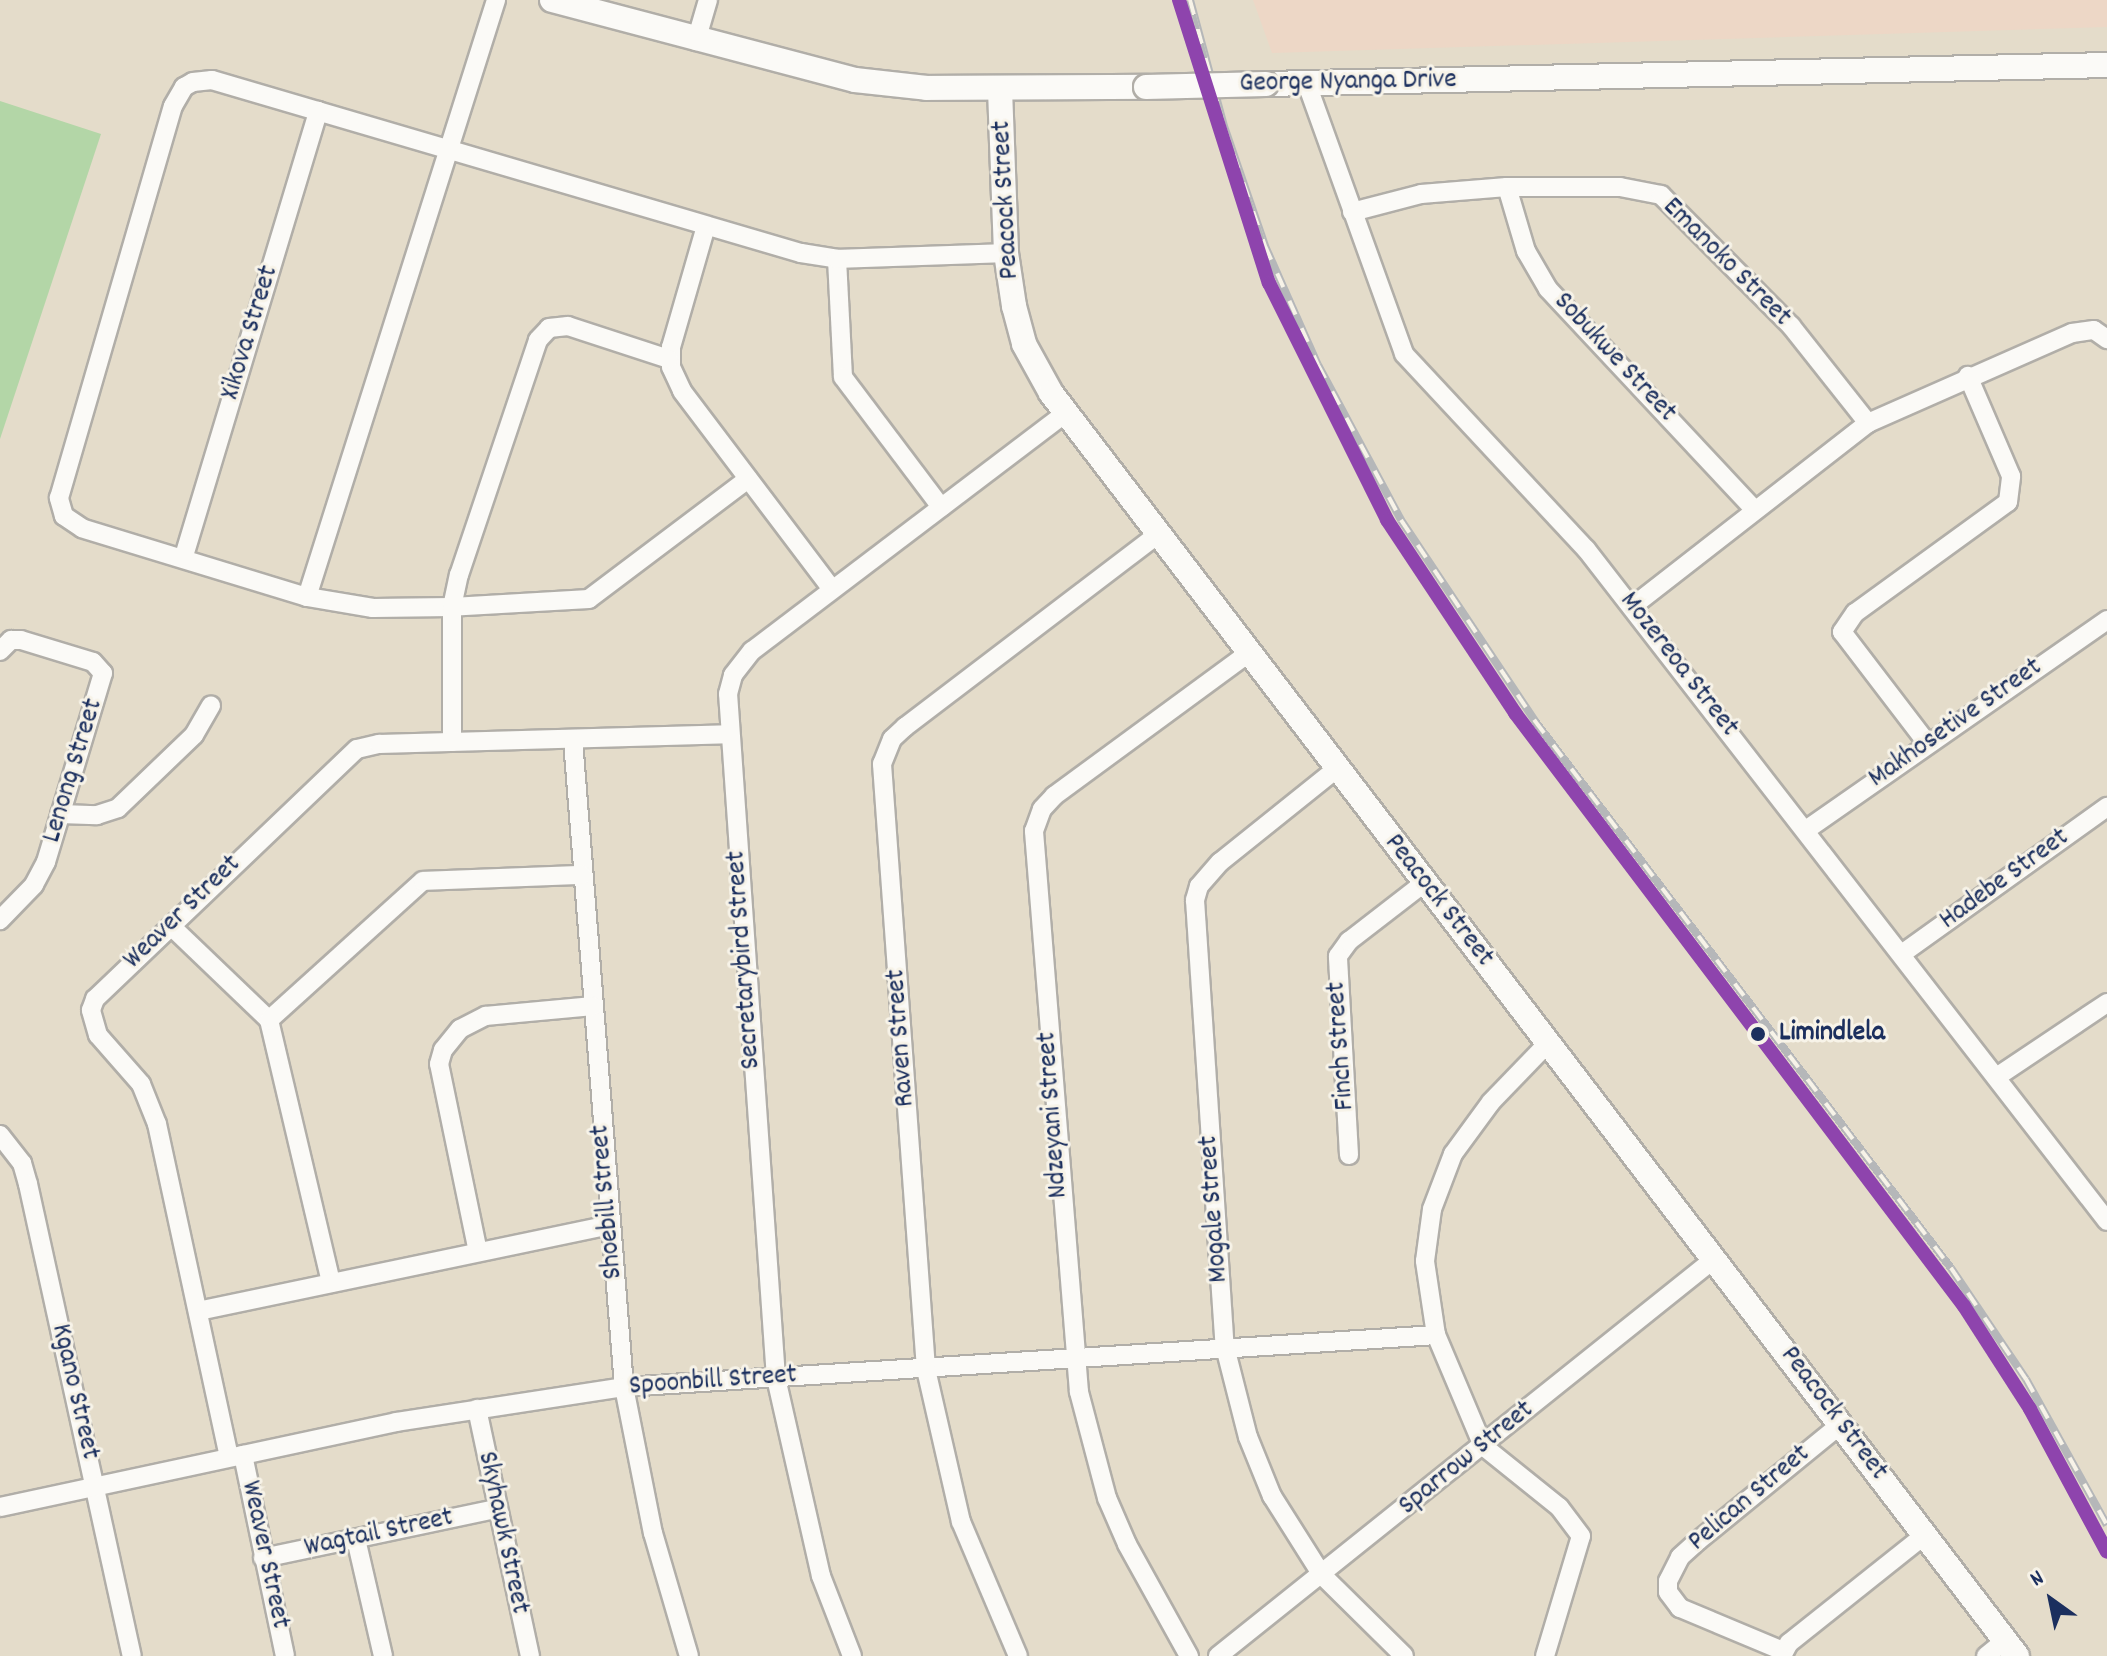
<!DOCTYPE html>
<html>
<head>
<meta charset="utf-8">
<style>
  body { margin:0 }
  #map { position:relative; width:2107px; height:1656px; overflow:hidden; background:#e4dcca; font-family:Dekko,sans-serif }
  div>[style] { position:absolute }
  .built>* { inset:0; background:#edd7c6 }
  .green>* { inset:0; background:#b3d6a7 }
  .roads { filter:drop-shadow(2px 0 #b1aea8) drop-shadow(-2px 0 #b1aea8) drop-shadow(0 2px #b1aea8) drop-shadow(0 -2px #b1aea8) }
  .minor>* { height:18px; margin:-9px; padding:0 9px; transform-origin:9px; border-radius:9px; background:#fbfaf7 }
  .tertiary>* { height:24px; margin:-12px; padding:0 12px; transform-origin:12px; border-radius:12px; background:#fbfaf7 }
  .rail>* { height:8px; margin-top:-4px; transform-origin:0; background:repeating-linear-gradient(90deg,#f7f3e8 0 15px,#b5b7b9 0 30px); box-sizing:border-box; border-block:2px solid #b5b7b9 }
  .bridges { filter:drop-shadow(2px 0 #b1aea8) drop-shadow(-2px 0 #b1aea8) drop-shadow(0 2px #b1aea8) drop-shadow(0 -2px #b1aea8) }
  .tertiary-bridge>* { height:24px; margin:-12px; padding:0 12px; transform-origin:12px; border-radius:12px; background:#fbfaf7 }
  .rail-1>* { height:14px; margin:-7px; padding:0 7px; transform-origin:7px; border-radius:7px; background:#8e44ad }
  .dots>* { width:22px; height:22px; translate:-50% -50%; box-sizing:border-box; border:4px solid #f7f3e8; border-radius:50% }
  span { translate:-50% -50%; white-space:nowrap; text-align:center; line-height:1.15; -webkit-text-stroke:6px #f7f3e8; paint-order:stroke }
  .street-label { font-size:28px; color:#1b2f5e }
  .stop-label { font-size:28px; color:#1b2f5e; font-weight:700 }
  .left { translate:0 -50%; text-align:left }
  .north { position:absolute; left:2011px; top:1560px; width:80px; height:80px; -webkit-text-stroke:6px #f7f3e8; paint-order:stroke; rotate:327deg; font-size:22px; font-weight:700; line-height:32px; text-align:center; color:#1b2f5e }
  .north::after { content:''; display:block; margin:auto; width:28px; height:36px; background:#1b2f5e; clip-path:polygon(50% 0,100% 100%,50% 72%,0 100%) }
</style>
</head>
<body>
<div id="map">
  <div class="built">
    <div style="clip-path:polygon(1253px 0,2107px 0,2107px 27px,1272px 53px)"></div>
  </div>
  <div class="green">
    <div style="clip-path:polygon(0 101px,101px 134px,0 439px)"></div>
  </div>
  <div class="roads">
    <div class="minor">
      <div style="left:696px;top:41px;width:43px;rotate:-73.7deg"></div>
      <div style="left:1307px;top:84px;width:287px;rotate:70.2deg"></div>
      <div style="left:1404px;top:354px;width:267px;rotate:47deg"></div>
      <div style="left:1586px;top:549px;width:850px;rotate:52.21deg"></div>
      <div style="left:1507px;top:187px;width:67px;rotate:73.5deg"></div>
      <div style="left:1526px;top:251px;width:44px;rotate:59.9deg"></div>
      <div style="left:1548px;top:289px;width:301px;rotate:46.9deg"></div>
      <div style="left:1352px;top:212px;width:71px;rotate:-14.6deg"></div>
      <div style="left:1421px;top:194px;width:86px;rotate:-4.7deg"></div>
      <div style="left:1507px;top:187px;width:113px"></div>
      <div style="left:1620px;top:187px;width:42px;rotate:11deg"></div>
      <div style="left:1661px;top:195px;width:185px;rotate:45.2deg"></div>
      <div style="left:1791px;top:326px;width:124px;rotate:51.6deg"></div>
      <div style="left:706px;top:226px;width:126px;rotate:106.1deg"></div>
      <div style="left:671px;top:347px;width:20px;rotate:90deg"></div>
      <div style="left:671px;top:367px;width:26px;rotate:65deg"></div>
      <div style="left:682px;top:391px;width:248px;rotate:52.9deg"></div>
      <div style="left:837px;top:259px;width:118px;rotate:87.1deg"></div>
      <div style="left:843px;top:377px;width:163px;rotate:53deg"></div>
      <div style="left:748px;top:479px;width:199px;rotate:143deg"></div>
      <div style="left:589px;top:599px;width:137px;rotate:176.7deg"></div>
      <div style="left:452px;top:607px;width:79px;rotate:179.3deg"></div>
      <div style="left:373px;top:608px;width:67px;rotate:-170.5deg"></div>
      <div style="left:307px;top:597px;width:235px;rotate:-163deg"></div>
      <div style="left:82px;top:528px;width:22px;rotate:-146deg"></div>
      <div style="left:64px;top:516px;width:19px;rotate:-106deg"></div>
      <div style="left:59px;top:498px;width:408px;rotate:-73.8deg"></div>
      <div style="left:173px;top:106px;width:22px;rotate:-60deg"></div>
      <div style="left:184px;top:87px;width:10px;rotate:-29deg"></div>
      <div style="left:193px;top:82px;width:19px;rotate:-6deg"></div>
      <div style="left:212px;top:80px;width:614px;rotate:16.37deg"></div>
      <div style="left:801px;top:253px;width:36px;rotate:9deg"></div>
      <div style="left:837px;top:259px;width:169px;rotate:-2deg"></div>
      <div style="left:184px;top:556px;width:465px;rotate:-73.2deg"></div>
      <div style="left:307px;top:597px;width:626px;rotate:-72.43deg"></div>
      <div style="left:1633px;top:606px;width:298px;rotate:-37.9deg"></div>
      <div style="left:1868px;top:423px;width:223px;rotate:-23.8deg"></div>
      <div style="left:2072px;top:333px;width:22px;rotate:-8deg"></div>
      <div style="left:2094px;top:330px;width:16px;rotate:35deg"></div>
      <div style="left:0;top:651px;width:16px;rotate:-45deg"></div>
      <div style="left:11px;top:640px;width:10px"></div>
      <div style="left:21px;top:640px;width:75px;rotate:17deg"></div>
      <div style="left:93px;top:662px;width:15px;rotate:48deg"></div>
      <div style="left:103px;top:673px;width:197px;rotate:106.8deg"></div>
      <div style="left:46px;top:862px;width:26px;rotate:118deg"></div>
      <div style="left:34px;top:885px;width:49px;rotate:134.2deg"></div>
      <div style="left:573px;top:740px;width:649px;rotate:85.49deg"></div>
      <div style="left:624px;top:1387px;width:149px;rotate:78.8deg"></div>
      <div style="left:653px;top:1533px;width:128px;rotate:73.7deg"></div>
      <div style="left:452px;top:742px;width:135px;rotate:-90deg"></div>
      <div style="left:452px;top:607px;width:33px;rotate:-78deg"></div>
      <div style="left:459px;top:575px;width:248px;rotate:-71.4deg"></div>
      <div style="left:538px;top:340px;width:16px;rotate:-47deg"></div>
      <div style="left:549px;top:328px;width:19px;rotate:-6deg"></div>
      <div style="left:568px;top:326px;width:106px;rotate:18.1deg"></div>
      <div style="left:1927px;top:743px;width:140px;rotate:-127.4deg"></div>
      <div style="left:1842px;top:632px;width:23px;rotate:-56deg"></div>
      <div style="left:1855px;top:613px;width:189px;rotate:-36deg"></div>
      <div style="left:2008px;top:502px;width:26px;rotate:-83deg"></div>
      <div style="left:2011px;top:476px;width:109px;rotate:-113.3deg"></div>
      <div style="left:1335px;top:770px;width:147px;rotate:141.3deg"></div>
      <div style="left:1220px;top:862px;width:32px;rotate:131deg"></div>
      <div style="left:1199px;top:886px;width:15px;rotate:106deg"></div>
      <div style="left:1195px;top:900px;width:448px;rotate:86.2deg"></div>
      <div style="left:1225px;top:1347px;width:93px;rotate:75.7deg"></div>
      <div style="left:1248px;top:1437px;width:64px;rotate:67.9deg"></div>
      <div style="left:1272px;top:1496px;width:93px;rotate:57.7deg"></div>
      <div style="left:1322px;top:1575px;width:115px;rotate:44.6deg"></div>
      <div style="left:60px;top:814px;width:37px;rotate:2deg"></div>
      <div style="left:97px;top:815px;width:22px;rotate:-18deg"></div>
      <div style="left:118px;top:808px;width:105px;rotate:-43.8deg"></div>
      <div style="left:194px;top:735px;width:34px;rotate:-60deg"></div>
      <div style="left:1806px;top:830px;width:367px;rotate:-34.9deg"></div>
      <div style="left:171px;top:926px;width:136px;rotate:43.8deg"></div>
      <div style="left:269px;top:1020px;width:270px;rotate:76.7deg"></div>
      <div style="left:1903px;top:953px;width:251px;rotate:-35.6deg"></div>
      <div style="left:269px;top:1020px;width:207px;rotate:-42.1deg"></div>
      <div style="left:423px;top:881px;width:159px;rotate:-2.2deg"></div>
      <div style="left:1998px;top:1076px;width:131px;rotate:-33.8deg"></div>
      <div style="left:0;top:1135px;width:36px;rotate:52deg"></div>
      <div style="left:22px;top:1163px;width:22px;rotate:74deg"></div>
      <div style="left:28px;top:1184px;width:483px;rotate:77.6deg"></div>
      <div style="left:1349px;top:1155px;width:199px;rotate:-93.2deg"></div>
      <div style="left:1338px;top:956px;width:19px;rotate:-54deg"></div>
      <div style="left:1349px;top:941px;width:95px;rotate:-37.7deg"></div>
      <div style="left:478px;top:1252px;width:192px;rotate:-101.7deg"></div>
      <div style="left:439px;top:1064px;width:15px;rotate:-74deg"></div>
      <div style="left:443px;top:1050px;width:27px;rotate:-51deg"></div>
      <div style="left:460px;top:1029px;width:29px;rotate:-27deg"></div>
      <div style="left:486px;top:1016px;width:107px;rotate:-5.3deg"></div>
      <div style="left:198px;top:1311px;width:421px;rotate:-11.8deg"></div>
      <div style="left:477px;top:1409px;width:253px;rotate:77.9deg"></div>
      <div style="left:243px;top:1455px;width:205px;rotate:78.2deg"></div>
      <div style="left:229px;top:1457px;width:341px;rotate:-102.2deg"></div>
      <div style="left:157px;top:1124px;width:43px;rotate:-111.8deg"></div>
      <div style="left:141px;top:1084px;width:65px;rotate:-131.3deg"></div>
      <div style="left:98px;top:1035px;width:26px;rotate:-106deg"></div>
      <div style="left:91px;top:1010px;width:12px;rotate:-70deg"></div>
      <div style="left:95px;top:999px;width:362px;rotate:-43.7deg"></div>
      <div style="left:357px;top:749px;width:23px;rotate:-13deg"></div>
      <div style="left:379px;top:744px;width:349px;rotate:-1.6deg"></div>
      <div style="left:0;top:1507px;width:405px;rotate:-12.1deg"></div>
      <div style="left:396px;top:1422px;width:231px;rotate:-8.7deg"></div>
      <div style="left:624px;top:1387px;width:814px;rotate:-3.66deg"></div>
      <div style="left:356px;top:1539px;width:120px;rotate:77deg"></div>
      <div style="left:263px;top:1558px;width:237px;rotate:-11.9deg"></div>
      <div style="left:1783px;top:1651px;width:112px;rotate:-157.3deg"></div>
      <div style="left:1680px;top:1608px;width:20px;rotate:-127deg"></div>
      <div style="left:1668px;top:1592px;width:11px;rotate:-90deg"></div>
      <div style="left:1668px;top:1581px;width:27px;rotate:-63deg"></div>
      <div style="left:1680px;top:1557px;width:25px;rotate:-42deg"></div>
      <div style="left:1699px;top:1540px;width:183px;rotate:-39.2deg"></div>
      <div style="left:852px;top:1656px;width:86px;rotate:-111.2deg"></div>
      <div style="left:821px;top:1576px;width:203px;rotate:-102.8deg"></div>
      <div style="left:776px;top:1378px;width:686px;rotate:-94.01deg"></div>
      <div style="left:728px;top:694px;width:20px;rotate:-75deg"></div>
      <div style="left:733px;top:675px;width:31px;rotate:-52deg"></div>
      <div style="left:752px;top:651px;width:392px;rotate:-37.2deg"></div>
      <div style="left:1018px;top:1656px;width:146px;rotate:-113deg"></div>
      <div style="left:961px;top:1522px;width:157px;rotate:-102.9deg"></div>
      <div style="left:926px;top:1369px;width:607px;rotate:-94.16deg"></div>
      <div style="left:882px;top:764px;width:27px;rotate:-68deg"></div>
      <div style="left:892px;top:739px;width:18px;rotate:-43deg"></div>
      <div style="left:905px;top:727px;width:315px;rotate:-37.3deg"></div>
      <div style="left:1189px;top:1656px;width:128px;rotate:-119deg"></div>
      <div style="left:1127px;top:1544px;width:50px;rotate:-113.5deg"></div>
      <div style="left:1107px;top:1498px;width:110px;rotate:-104.8deg"></div>
      <div style="left:1079px;top:1392px;width:563px;rotate:-94.59deg"></div>
      <div style="left:1034px;top:831px;width:23px;rotate:-70deg"></div>
      <div style="left:1042px;top:809px;width:18px;rotate:-47deg"></div>
      <div style="left:1054px;top:796px;width:238px;rotate:-36.3deg"></div>
      <div style="left:1218px;top:1656px;width:635px;rotate:-38.67deg"></div>
      <div style="left:1545px;top:1656px;width:125px;rotate:-73.3deg"></div>
      <div style="left:1581px;top:1536px;width:36px;rotate:-127deg"></div>
      <div style="left:1559px;top:1507px;width:97px;rotate:-141.2deg"></div>
      <div style="left:1483px;top:1446px;width:121px;rotate:-112.9deg"></div>
      <div style="left:1436px;top:1335px;width:75px;rotate:-98.5deg"></div>
      <div style="left:1425px;top:1261px;width:52px;rotate:-82.3deg"></div>
      <div style="left:1432px;top:1209px;width:59px;rotate:-69.1deg"></div>
      <div style="left:1453px;top:1154px;width:64px;rotate:-53.8deg"></div>
      <div style="left:1491px;top:1102px;width:81px;rotate:-46deg"></div>
      <div style="left:1782px;top:1656px;width:15px;rotate:-62deg"></div>
      <div style="left:1789px;top:1643px;width:174px;rotate:-38.5deg"></div>
      <div style="left:1986px;top:1656px;width:26px;rotate:-39deg"></div>
    </div>
    <div class="tertiary">
      <div style="left:552px;top:0;width:313px;rotate:14.8deg"></div>
      <div style="left:855px;top:80px;width:72px;rotate:6.3deg"></div>
      <div style="left:927px;top:88px;width:219px;rotate:-0.3deg"></div>
      <div style="left:1266px;top:84px;width:841px;rotate:-1.29deg"></div>
      <div style="left:1000px;top:89px;width:164px;rotate:87.9deg"></div>
      <div style="left:1006px;top:253px;width:54px;rotate:81.4deg"></div>
      <div style="left:1014px;top:306px;width:39px;rotate:75deg"></div>
      <div style="left:1024px;top:344px;width:56px;rotate:61.1deg"></div>
      <div style="left:1051px;top:393px;width:1590px;rotate:52.59deg"></div>
    </div>
  </div>
  <div class="rail">
    <div style="left:1190px;top:0;width:131px;rotate:74.9deg"></div>
    <div style="left:1224px;top:126px;width:127px;rotate:71.1deg"></div>
    <div style="left:1265px;top:246px;width:130px;rotate:66deg"></div>
    <div style="left:1318px;top:365px;width:176px;rotate:61.8deg"></div>
    <div style="left:1401px;top:520px;width:242px;rotate:56.3deg"></div>
    <div style="left:1535px;top:721px;width:687px;rotate:52.75deg"></div>
    <div style="left:1951px;top:1268px;width:134px;rotate:56deg"></div>
    <div style="left:2026px;top:1379px;width:167px;rotate:61deg"></div>
  </div>
  <div class="bridges">
    <div class="tertiary-bridge">
      <div style="left:1146px;top:87px;width:120px;rotate:-1.4deg"></div>
    </div>
  </div>
  <div class="rail-1">
    <div style="left:1179px;top:0;width:297px;rotate:72.4deg"></div>
    <div style="left:1269px;top:283px;width:265px;rotate:63.5deg"></div>
    <div style="left:1387px;top:520px;width:232px;rotate:56.4deg"></div>
    <div style="left:1515px;top:713px;width:744px;rotate:52.87deg"></div>
    <div style="left:1964px;top:1306px;width:122px;rotate:57.3deg"></div>
    <div style="left:2030px;top:1409px;width:162px;rotate:61.7deg"></div>
  </div>
  <div class="dots">
    <div style="left:1758px;top:1034px;background:#1b2f5e"></div>
  </div>
  <div class="street-label">
    <span style="left:1348px;top:83px;rotate:-1deg">George Nyanga Drive</span>
    <span style="left:1007px;top:200px;rotate:-93deg">Peacock Street</span>
    <span style="left:1726px;top:263px;rotate:45deg">Emanoko Street</span>
    <span style="left:251px;top:333px;rotate:-73deg">Xikova Street</span>
    <span style="left:1614px;top:358px;rotate:47deg">Sobukwe Street</span>
    <span style="left:1678px;top:665px;rotate:52deg">Mozereoa Street</span>
    <span style="left:1956px;top:724px;rotate:-35deg">Makhosetive Street</span>
    <span style="left:74px;top:771px;rotate:-73deg">Lenong Street</span>
    <span style="left:2005px;top:880px;rotate:-36deg">Hadebe Street</span>
    <span style="left:1438px;top:901px;rotate:52deg">Peacock Street</span>
    <span style="left:183px;top:913px;rotate:-44deg">Weaver Street</span>
    <span style="left:745px;top:960px;rotate:-94deg">Secretarybird Street</span>
    <span style="left:902px;top:1038px;rotate:-94deg">Raven Street</span>
    <span style="left:1342px;top:1046px;rotate:-94deg">Finch Street</span>
    <span style="left:1054px;top:1115px;rotate:-94deg">Ndzeyani Street</span>
    <span style="left:608px;top:1202px;rotate:-95deg">Shoebill Street</span>
    <span style="left:1215px;top:1209px;rotate:-94deg">Mogale Street</span>
    <span style="left:713px;top:1382px;rotate:-4deg">Spoonbill Street</span>
    <span style="left:74px;top:1392px;rotate:77deg">Kgano Street</span>
    <span style="left:1833px;top:1414px;rotate:53deg">Peacock Street</span>
    <span style="left:1467px;top:1459px;rotate:-39deg">Sparrow Street</span>
    <span style="left:1750px;top:1499px;rotate:-40deg">Pelican Street</span>
    <span style="left:502px;top:1533px;rotate:78deg">Skyhawk Street</span>
    <span style="left:379px;top:1534px;rotate:-12deg">Wagtail Street</span>
    <span style="left:264px;top:1555px;rotate:78deg">Weaver Street</span>
  </div>
  <div class="stop-label">
    <span class="left" style="left:1779px;top:1034px">Limindlela</span>
  </div>
  <div class="north">N</div>
</div>
</body>
</html>
